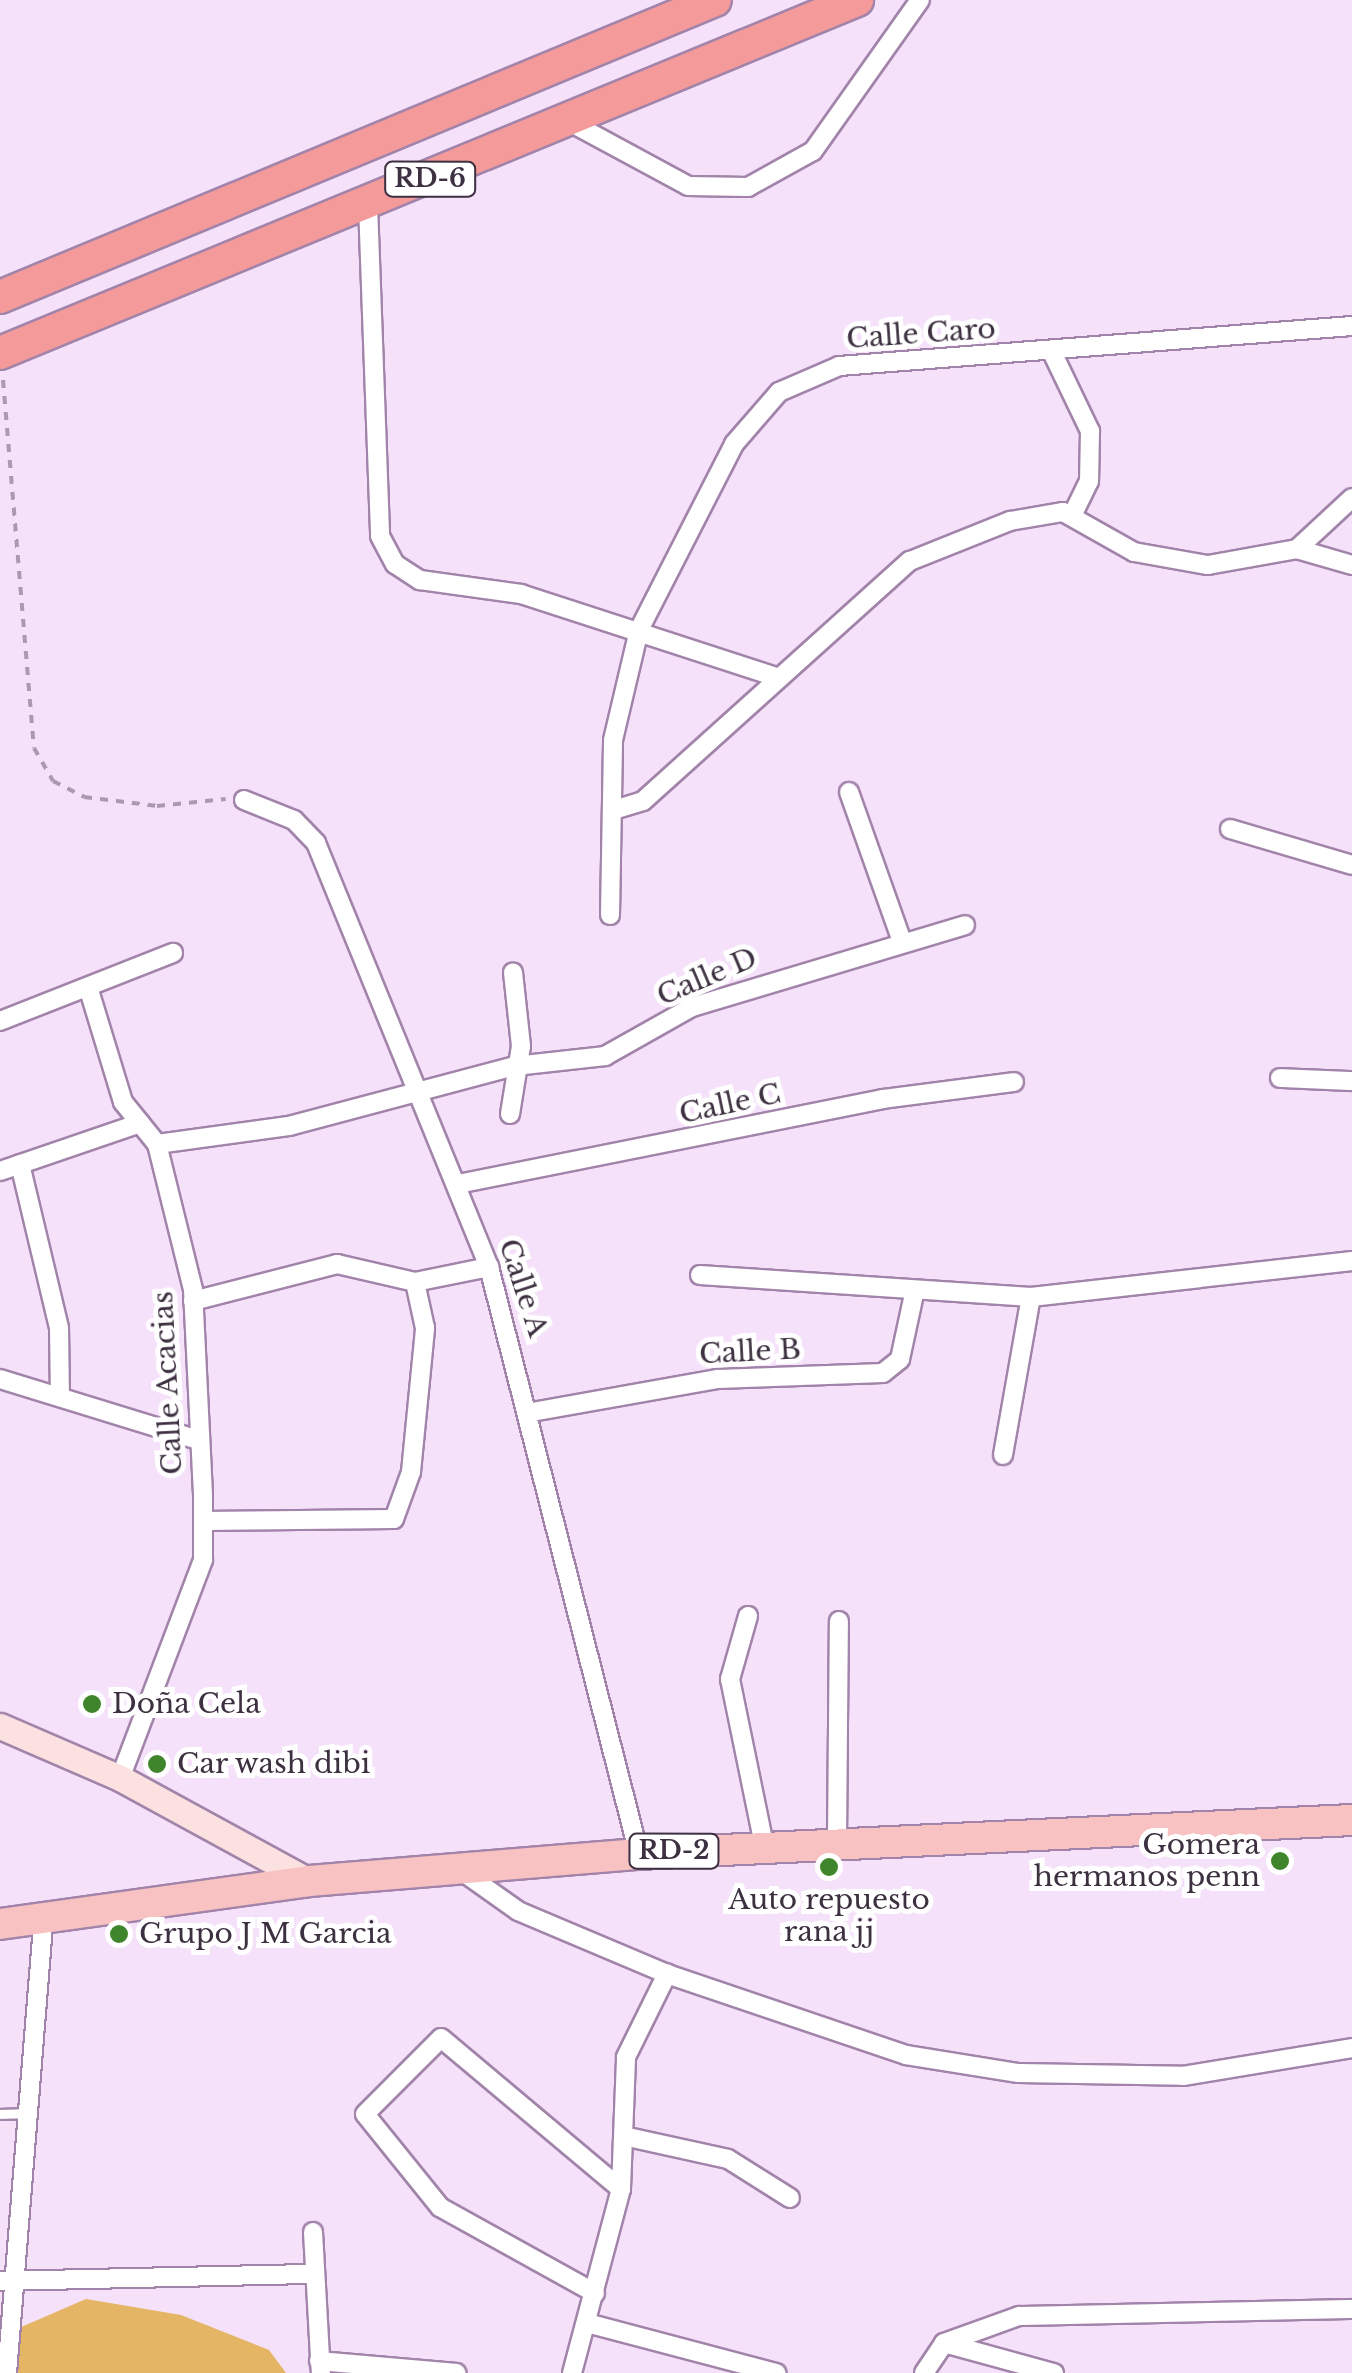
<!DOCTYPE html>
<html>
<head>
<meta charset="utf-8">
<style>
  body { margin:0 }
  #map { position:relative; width:1352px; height:2373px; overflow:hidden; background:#f5e1fa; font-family:"Libre Baskerville",serif }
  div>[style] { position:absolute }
  .green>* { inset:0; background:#e3b565 }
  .path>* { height:4px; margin-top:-2px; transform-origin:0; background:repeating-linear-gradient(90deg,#ab9aaf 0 8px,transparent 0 16px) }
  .roads { filter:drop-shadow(2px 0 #a284aa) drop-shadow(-2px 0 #a284aa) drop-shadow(0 2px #a284aa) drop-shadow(0 -2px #a284aa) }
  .service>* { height:9px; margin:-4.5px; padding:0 4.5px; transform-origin:4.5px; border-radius:4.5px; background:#fff }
  .minor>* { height:18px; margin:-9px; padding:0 9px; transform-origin:9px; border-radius:9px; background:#fff }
  .secondary>* { height:25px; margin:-12.5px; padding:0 12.5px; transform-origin:12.5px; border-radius:12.5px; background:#fce1e1 }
  .primary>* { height:30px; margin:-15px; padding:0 15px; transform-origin:15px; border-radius:15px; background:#f9c2c2 }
  .motorway>* { height:32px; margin:-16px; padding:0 16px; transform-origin:16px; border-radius:16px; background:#f59a9a }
  .dots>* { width:28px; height:28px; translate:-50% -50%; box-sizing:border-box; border:5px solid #fff; border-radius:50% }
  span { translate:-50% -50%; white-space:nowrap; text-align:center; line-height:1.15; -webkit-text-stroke:10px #fff; paint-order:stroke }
  .shield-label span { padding:2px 8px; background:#fff; border:2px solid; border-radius:8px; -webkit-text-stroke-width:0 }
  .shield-label { font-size:25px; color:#3d3040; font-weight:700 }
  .street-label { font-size:28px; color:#3d3040 }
  .poi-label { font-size:28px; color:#3d3040 }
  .left { translate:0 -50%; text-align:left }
  .right { translate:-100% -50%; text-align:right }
</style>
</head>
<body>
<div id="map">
  <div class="green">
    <div style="clip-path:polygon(86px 2299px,181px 2315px,269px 2350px,286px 2373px,17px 2373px,12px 2331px)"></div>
  </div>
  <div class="path">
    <div style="left:3px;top:380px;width:369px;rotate:85.2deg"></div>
    <div style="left:34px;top:748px;width:38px;rotate:60deg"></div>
    <div style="left:53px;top:781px;width:35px;rotate:27deg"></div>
    <div style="left:84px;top:797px;width:74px;rotate:7deg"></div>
    <div style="left:157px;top:806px;width:69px;rotate:-5.8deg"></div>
  </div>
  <div class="roads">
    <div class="service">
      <div style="left:0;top:2114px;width:27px;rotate:-2deg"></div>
    </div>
    <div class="minor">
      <div style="left:568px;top:121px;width:136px;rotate:28.4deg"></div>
      <div style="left:688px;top:186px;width:60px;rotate:1deg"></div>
      <div style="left:748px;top:187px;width:74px;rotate:-29deg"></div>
      <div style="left:813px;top:151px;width:185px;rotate:-54.7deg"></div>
      <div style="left:368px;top:205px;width:331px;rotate:87.9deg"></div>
      <div style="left:380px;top:536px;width:32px;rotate:62deg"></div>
      <div style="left:395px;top:564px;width:30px;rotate:33deg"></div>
      <div style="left:420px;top:580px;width:102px;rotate:7.9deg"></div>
      <div style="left:521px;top:594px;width:266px;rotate:18deg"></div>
      <div style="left:1052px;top:352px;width:88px;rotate:64.3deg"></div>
      <div style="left:1090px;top:431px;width:50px;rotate:91.1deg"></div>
      <div style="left:1089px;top:481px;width:37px;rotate:116deg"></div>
      <div style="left:1297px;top:549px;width:75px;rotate:-42.8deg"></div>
      <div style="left:849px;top:792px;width:159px;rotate:70.5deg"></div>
      <div style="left:244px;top:800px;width:54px;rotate:21.8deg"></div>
      <div style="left:294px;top:820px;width:32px;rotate:46deg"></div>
      <div style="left:316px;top:843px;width:458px;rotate:67.8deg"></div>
      <div style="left:489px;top:1267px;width:606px;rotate:75.67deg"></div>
      <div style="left:617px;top:809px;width:27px;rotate:-17deg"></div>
      <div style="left:643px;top:801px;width:359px;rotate:-42deg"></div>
      <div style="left:910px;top:561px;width:108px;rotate:-21.8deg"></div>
      <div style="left:1010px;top:521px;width:54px;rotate:-9.6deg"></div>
      <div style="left:1063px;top:512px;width:81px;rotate:29.4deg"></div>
      <div style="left:1134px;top:552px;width:75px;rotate:10deg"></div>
      <div style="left:1208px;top:565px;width:90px;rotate:-10.2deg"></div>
      <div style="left:1297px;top:549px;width:57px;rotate:16.2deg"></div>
      <div style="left:1230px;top:829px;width:127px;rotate:16.4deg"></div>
      <div style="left:610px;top:915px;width:175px;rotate:-89deg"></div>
      <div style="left:613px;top:740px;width:113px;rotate:-76.7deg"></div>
      <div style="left:639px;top:630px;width:209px;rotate:-62.9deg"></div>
      <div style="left:734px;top:444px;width:69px;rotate:-49.1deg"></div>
      <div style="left:779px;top:392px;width:65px;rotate:-23.4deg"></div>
      <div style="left:839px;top:366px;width:515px;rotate:-4.46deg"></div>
      <div style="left:89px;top:990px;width:117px;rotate:73.1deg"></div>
      <div style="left:123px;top:1102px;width:54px;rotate:51deg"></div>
      <div style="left:157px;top:1144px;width:150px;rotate:76.1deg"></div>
      <div style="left:193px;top:1290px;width:206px;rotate:87.2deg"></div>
      <div style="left:203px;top:1496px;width:64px;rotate:90deg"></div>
      <div style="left:203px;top:1560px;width:233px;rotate:110.8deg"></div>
      <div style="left:0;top:1021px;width:186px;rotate:-21.5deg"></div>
      <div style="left:1280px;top:1078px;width:72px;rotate:2.4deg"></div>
      <div style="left:510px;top:1114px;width:69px;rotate:-80.8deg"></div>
      <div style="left:521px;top:1046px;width:74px;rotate:-96.2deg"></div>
      <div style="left:157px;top:1144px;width:133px;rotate:-7.8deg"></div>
      <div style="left:289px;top:1126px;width:234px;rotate:-14.9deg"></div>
      <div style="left:515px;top:1066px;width:91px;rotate:-6.3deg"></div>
      <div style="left:605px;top:1056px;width:100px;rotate:-29.4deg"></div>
      <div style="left:692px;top:1007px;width:285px;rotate:-16.7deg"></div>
      <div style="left:20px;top:1164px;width:169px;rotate:76.6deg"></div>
      <div style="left:59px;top:1328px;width:69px;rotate:89.2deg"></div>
      <div style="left:0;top:1171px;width:148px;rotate:-18.9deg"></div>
      <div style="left:458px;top:1184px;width:433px;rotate:-11.3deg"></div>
      <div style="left:883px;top:1099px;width:132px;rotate:-7.4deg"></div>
      <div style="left:700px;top:1275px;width:332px;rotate:3.8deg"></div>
      <div style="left:1031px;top:1297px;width:323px;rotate:-6.4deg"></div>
      <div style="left:193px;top:1301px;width:149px;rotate:-14.4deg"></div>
      <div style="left:337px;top:1264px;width:80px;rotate:13deg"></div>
      <div style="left:415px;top:1282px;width:76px;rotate:-11.5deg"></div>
      <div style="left:0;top:1379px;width:204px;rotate:17.1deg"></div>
      <div style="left:532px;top:1412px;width:189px;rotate:-10.1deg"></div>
      <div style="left:718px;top:1379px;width:165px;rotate:-2.1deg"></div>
      <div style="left:883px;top:1373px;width:22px;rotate:-39deg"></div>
      <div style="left:900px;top:1359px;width:66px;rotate:-77.8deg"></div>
      <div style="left:1003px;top:1455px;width:160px;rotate:-80deg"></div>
      <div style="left:203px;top:1521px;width:191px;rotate:-0.6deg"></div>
      <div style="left:394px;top:1519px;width:50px;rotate:-70.1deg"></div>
      <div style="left:411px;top:1472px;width:145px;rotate:-84.4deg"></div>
      <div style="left:425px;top:1328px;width:47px;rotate:-102.3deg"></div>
      <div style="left:748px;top:1616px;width:66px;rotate:105.9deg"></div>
      <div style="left:730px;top:1679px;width:168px;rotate:78.4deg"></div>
      <div style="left:837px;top:1839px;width:218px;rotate:-89.5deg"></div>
      <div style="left:463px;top:1872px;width:67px;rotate:35.3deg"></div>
      <div style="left:518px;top:1911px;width:162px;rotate:22.9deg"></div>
      <div style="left:667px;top:1974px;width:252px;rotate:18.7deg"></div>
      <div style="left:906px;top:2055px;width:114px;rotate:9.1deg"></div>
      <div style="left:1019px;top:2073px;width:164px;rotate:1deg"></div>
      <div style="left:1183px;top:2076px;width:171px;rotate:-9.4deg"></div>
      <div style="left:628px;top:2137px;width:102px;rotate:12.4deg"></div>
      <div style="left:728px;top:2159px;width:73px;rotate:32.2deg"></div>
      <div style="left:313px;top:2232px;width:141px;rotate:86.8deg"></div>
      <div style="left:0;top:2281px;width:313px;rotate:-1.3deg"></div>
      <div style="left:595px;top:2293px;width:177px;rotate:-151deg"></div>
      <div style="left:440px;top:2207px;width:119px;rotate:-128.9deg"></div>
      <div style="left:365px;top:2114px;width:107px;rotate:-45deg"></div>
      <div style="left:441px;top:2038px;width:235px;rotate:40deg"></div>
      <div style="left:587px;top:2323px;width:196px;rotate:14.8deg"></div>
      <div style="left:944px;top:2343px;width:114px;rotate:15.3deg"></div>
      <div style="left:319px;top:2361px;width:138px;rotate:5deg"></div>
      <div style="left:7px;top:2373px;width:458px;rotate:-85.4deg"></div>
      <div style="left:572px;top:2373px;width:190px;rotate:-75.1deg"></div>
      <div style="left:621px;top:2189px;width:132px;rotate:-87.8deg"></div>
      <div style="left:626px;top:2057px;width:93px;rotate:-63.7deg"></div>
      <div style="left:924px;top:2373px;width:36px;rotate:-56deg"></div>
      <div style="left:944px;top:2343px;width:80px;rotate:-19.8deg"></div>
      <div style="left:1019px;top:2316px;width:333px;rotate:-1.2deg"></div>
    </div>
    <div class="secondary">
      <div style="left:0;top:1726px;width:131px;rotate:23.4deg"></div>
      <div style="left:120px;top:1778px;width:215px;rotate:28.6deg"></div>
    </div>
    <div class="primary">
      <div style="left:0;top:1924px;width:312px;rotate:-7.9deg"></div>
      <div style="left:309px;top:1881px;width:331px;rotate:-4.7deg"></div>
      <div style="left:639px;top:1854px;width:714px;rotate:-2.73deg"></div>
    </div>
    <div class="motorway">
      <div style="left:0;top:297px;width:774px;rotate:-22.56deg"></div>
      <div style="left:0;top:353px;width:927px;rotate:-22.39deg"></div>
    </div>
  </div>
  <div class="dots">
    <div style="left:92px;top:1704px;background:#3f852b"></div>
    <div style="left:157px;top:1764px;background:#3f852b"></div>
    <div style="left:1280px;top:1861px;background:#3f852b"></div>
    <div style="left:829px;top:1867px;background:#3f852b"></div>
    <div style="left:119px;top:1934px;background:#3f852b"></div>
  </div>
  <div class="shield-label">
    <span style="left:430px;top:179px">RD-6</span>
    <span style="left:674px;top:1851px">RD-2</span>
  </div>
  <div class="street-label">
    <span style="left:921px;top:334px;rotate:-4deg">Calle Caro</span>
    <span style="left:707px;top:977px;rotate:-23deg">Calle D</span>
    <span style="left:730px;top:1104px;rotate:-12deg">Calle C</span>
    <span style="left:523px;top:1288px;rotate:72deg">Calle A</span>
    <span style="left:750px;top:1352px;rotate:-3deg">Calle B</span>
    <span style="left:168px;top:1383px;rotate:-93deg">Calle Acacias</span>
  </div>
  <div class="poi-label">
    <span class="left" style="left:112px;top:1704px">Doña Cela</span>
    <span class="left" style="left:177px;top:1764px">Car wash dibi</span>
    <span class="right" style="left:1260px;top:1861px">Gomera<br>hermanos penn</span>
    <span style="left:829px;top:1916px">Auto repuesto<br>rana jj</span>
    <span class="left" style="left:139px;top:1934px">Grupo J M Garcia</span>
  </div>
</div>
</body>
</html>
